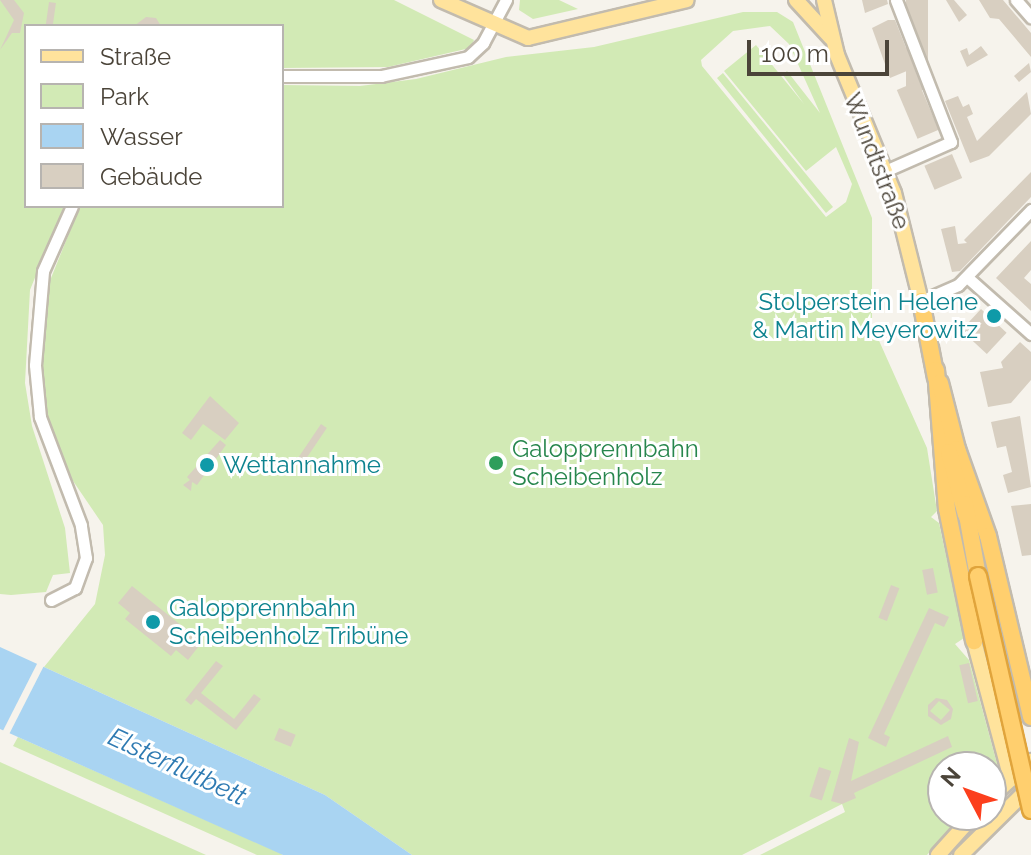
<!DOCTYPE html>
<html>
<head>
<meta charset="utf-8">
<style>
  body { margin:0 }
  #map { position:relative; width:1031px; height:855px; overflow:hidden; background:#f6f3ec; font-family:Raleway,sans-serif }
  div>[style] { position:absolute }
  .green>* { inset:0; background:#d2eab5 }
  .water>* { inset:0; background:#a9d4f2 }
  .pier>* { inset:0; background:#f6f3ec; transform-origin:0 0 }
  .building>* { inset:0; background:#d8cfc1; transform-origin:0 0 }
  .roads { filter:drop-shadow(2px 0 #c2bbae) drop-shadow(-2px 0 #c2bbae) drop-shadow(0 2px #c2bbae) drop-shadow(0 -2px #c2bbae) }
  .minor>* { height:11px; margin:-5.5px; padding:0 5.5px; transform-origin:5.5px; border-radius:5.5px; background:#fff }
  .major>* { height:14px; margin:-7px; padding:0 7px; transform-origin:7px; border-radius:7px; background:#ffe39c }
  .highway>* { height:16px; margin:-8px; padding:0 8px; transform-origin:8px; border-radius:8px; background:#ffcf6e }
  .bridges { filter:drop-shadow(2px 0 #e0a43c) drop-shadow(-2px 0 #e0a43c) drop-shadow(0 2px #e0a43c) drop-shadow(0 -2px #e0a43c) }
  .highway-bridge>* { height:16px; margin:-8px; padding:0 8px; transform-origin:8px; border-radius:8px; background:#ffcf6e }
  .dots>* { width:22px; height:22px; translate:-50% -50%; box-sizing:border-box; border:4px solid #fff; border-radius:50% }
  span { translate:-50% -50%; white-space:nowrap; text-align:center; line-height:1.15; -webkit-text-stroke:6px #fff; paint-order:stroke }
  .street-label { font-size:24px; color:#4b4439 }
  .culture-label { font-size:24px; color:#0d838f }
  .right { translate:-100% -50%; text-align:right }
  .left { translate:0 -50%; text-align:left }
  .leisure-label { font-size:24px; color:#27864d }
  .water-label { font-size:26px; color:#2e7ab2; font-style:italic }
  .legend { position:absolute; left:24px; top:24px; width:260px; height:184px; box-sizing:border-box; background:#fff; border:2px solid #b7b4b0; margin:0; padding:10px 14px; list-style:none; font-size:24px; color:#4b4439 }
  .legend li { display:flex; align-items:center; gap:16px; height:40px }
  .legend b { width:40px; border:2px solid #b7b4b0 }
  .north { position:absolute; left:927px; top:751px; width:80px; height:80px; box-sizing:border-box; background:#fff; border:2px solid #b7b4b0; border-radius:50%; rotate:311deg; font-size:22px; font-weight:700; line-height:32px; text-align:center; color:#4b4439 }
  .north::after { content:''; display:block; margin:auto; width:28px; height:36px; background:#fc3f1d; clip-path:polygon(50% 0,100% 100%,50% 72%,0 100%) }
  .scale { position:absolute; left:747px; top:40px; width:142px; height:36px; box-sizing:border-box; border:4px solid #4b4439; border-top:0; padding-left:10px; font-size:24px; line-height:28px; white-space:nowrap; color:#4b4439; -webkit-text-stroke:6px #fff; paint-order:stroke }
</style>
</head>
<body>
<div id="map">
  <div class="green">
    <div style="clip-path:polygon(0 0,394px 0,474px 40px,470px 48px,388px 67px,282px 68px,282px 26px,26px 26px,26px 206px,64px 206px,30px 290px,25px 383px,32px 426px,65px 528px,70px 573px,53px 575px,46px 592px,11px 595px,0 594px)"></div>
    <div style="clip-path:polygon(520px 0,559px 0,578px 9px,533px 19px,519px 10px)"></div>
    <div style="clip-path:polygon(evenodd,743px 12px,777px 12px,793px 22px,872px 218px,872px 325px,927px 448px,937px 511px,931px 517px,939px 523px,964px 638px,955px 644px,969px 660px,999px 771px,991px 785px,991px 767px,943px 767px,943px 815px,962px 815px,927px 855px,760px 855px,845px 812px,842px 804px,742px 855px,412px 855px,325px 795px,44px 667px,95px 604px,105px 555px,103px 525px,71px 478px,49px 426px,41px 373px,47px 288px,80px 206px,282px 206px,282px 85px,360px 86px,416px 79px,506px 57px,594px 47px,743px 12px,770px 26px,789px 44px,820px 113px,787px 71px,783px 75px,804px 104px,756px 45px,724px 71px,806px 171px,836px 147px,852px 184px,846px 202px,826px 217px,702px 66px,701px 60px,733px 31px,770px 26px)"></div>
    <div style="clip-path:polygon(723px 73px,833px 207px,826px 213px,717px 78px)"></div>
    <div style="clip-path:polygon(18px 737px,278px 852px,283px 855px,257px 855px,13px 746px)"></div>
    <div style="clip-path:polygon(0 762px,206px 855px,0 855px)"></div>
  </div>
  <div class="water">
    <div style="clip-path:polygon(0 647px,325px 795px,412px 855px,283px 855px,0 729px)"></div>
  </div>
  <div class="pier">
    <div style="left:39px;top:660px;width:7px;height:83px;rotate:27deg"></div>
  </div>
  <div class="building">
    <div style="clip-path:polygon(0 0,14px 0,24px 13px,20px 33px,12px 33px,0 50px,14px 20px)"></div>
    <div style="clip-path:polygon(862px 0,887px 0,888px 4px,865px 13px)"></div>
    <div style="left:906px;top:0;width:22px;height:90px"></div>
    <div style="clip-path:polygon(946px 0,954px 0,967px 15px,959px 22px)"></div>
    <div style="clip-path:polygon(979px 0,1003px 0,1031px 33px,1031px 57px,999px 19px,990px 18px)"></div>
    <div style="left:49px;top:2px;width:7px;height:24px;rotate:8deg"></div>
    <div style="clip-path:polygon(146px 17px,156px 18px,161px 26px,134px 26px)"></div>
    <div style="clip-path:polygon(888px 20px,895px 20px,914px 68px,890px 78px,872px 28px)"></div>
    <div style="clip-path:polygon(981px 46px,988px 55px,967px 67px,960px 51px,967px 48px,969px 55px)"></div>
    <div style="clip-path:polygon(1029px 63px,1031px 72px,1019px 82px,1014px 76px)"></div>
    <div style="left:918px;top:81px;width:53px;height:23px;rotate:67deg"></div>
    <div style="clip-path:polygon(1027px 92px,1031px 114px,989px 156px,970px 163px,945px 101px,958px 96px,963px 107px,969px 104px,973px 114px,967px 117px,977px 141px)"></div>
    <div style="left:952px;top:154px;width:26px;height:30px;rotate:67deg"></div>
    <div style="clip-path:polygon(1031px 172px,1031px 197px,960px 271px,952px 272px,941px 229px,955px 226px,958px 244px,967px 243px,964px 240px)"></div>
    <div style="clip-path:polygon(1031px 241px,1031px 270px,1024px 278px,1031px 284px,1031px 311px,996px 278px)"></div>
    <div style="left:981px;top:309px;width:35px;height:29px;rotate:43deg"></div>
    <div style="clip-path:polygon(1020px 342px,1031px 352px,1031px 380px,1011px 403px,988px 407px,980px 372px,1003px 368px,1001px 362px)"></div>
    <div style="clip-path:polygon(210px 396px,239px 423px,225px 440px,203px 424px,191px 440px,182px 433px)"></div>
    <div style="clip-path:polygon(1020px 416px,1031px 487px,1008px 493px,1003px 475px,1012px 472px,1006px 446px,997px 448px,991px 422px)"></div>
    <div style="left:321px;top:424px;width:7px;height:41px;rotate:34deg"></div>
    <div style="clip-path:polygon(220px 440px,226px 445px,197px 485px,192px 482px,191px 491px,183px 485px,190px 480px,187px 477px)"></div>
    <div style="clip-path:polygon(1031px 504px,1031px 555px,1022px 556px,1011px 506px)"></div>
    <div style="left:933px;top:568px;width:25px;height:11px;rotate:79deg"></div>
    <div style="left:891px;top:585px;width:9px;height:35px;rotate:21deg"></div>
    <div style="clip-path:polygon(132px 586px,202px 642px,188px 660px,176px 650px,171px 656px,125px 619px,130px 613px,118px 603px)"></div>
    <div style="clip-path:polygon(929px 608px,949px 617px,944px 627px,935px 623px,884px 734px,890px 737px,886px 747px,868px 738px)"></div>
    <div style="clip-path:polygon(216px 661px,223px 666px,201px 693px,234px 719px,254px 694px,261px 699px,236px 730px,196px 699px,191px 705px,185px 700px)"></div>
    <div style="left:969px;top:663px;width:39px;height:10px;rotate:77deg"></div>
    <div style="clip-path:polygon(evenodd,936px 698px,947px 700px,953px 709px,951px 719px,941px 725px,928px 716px,928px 705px,936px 698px,939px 701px,950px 710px,941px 720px,930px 711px,939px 701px)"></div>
    <div style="left:279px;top:728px;width:18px;height:13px;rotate:22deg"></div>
    <div style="clip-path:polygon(948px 736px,952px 747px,854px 793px,856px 798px,842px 804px,831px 801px,849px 738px,859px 742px,851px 781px)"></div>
    <div style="left:819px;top:767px;width:13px;height:31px;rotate:18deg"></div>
  </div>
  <div class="roads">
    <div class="minor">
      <div style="left:1016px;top:0;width:23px;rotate:49deg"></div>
      <div style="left:282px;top:76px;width:99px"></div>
      <div style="left:381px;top:76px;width:89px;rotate:-12.3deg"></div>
      <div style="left:468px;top:57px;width:21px;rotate:-43deg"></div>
      <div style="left:483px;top:43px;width:49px;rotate:-61.9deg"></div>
      <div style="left:885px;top:171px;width:72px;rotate:-23.7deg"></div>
      <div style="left:951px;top:142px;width:152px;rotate:-111.2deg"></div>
      <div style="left:967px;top:277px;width:86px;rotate:41.7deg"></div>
      <div style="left:921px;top:301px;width:40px;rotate:-23.4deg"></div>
      <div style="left:958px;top:285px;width:105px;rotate:-45.8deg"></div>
      <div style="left:51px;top:600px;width:27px;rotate:-27deg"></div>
      <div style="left:75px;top:588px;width:32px;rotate:-70deg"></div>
      <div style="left:86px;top:558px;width:33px;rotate:-99deg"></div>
      <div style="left:81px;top:525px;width:116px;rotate:-110.8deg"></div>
      <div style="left:40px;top:417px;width:52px;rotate:-95.5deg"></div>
      <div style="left:35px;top:365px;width:94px;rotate:-85.1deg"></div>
      <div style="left:43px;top:271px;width:71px;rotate:-66deg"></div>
    </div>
    <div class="major">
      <div style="left:441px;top:0;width:95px;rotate:23.6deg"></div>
      <div style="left:528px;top:38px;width:163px;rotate:-13.4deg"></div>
      <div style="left:796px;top:0;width:52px;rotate:47.4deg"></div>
      <div style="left:824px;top:0;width:57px;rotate:76.7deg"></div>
      <div style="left:837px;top:55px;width:149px;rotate:67.6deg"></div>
      <div style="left:894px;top:193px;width:111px;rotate:76deg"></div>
      <div style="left:974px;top:641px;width:143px;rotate:75deg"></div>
      <div style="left:991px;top:797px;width:54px;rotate:-42deg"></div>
      <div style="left:938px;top:855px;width:54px;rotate:-48deg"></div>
      <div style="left:961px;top:855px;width:98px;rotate:-44.6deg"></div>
    </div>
    <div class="highway">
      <div style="left:921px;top:301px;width:78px;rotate:79deg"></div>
      <div style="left:936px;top:370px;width:139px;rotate:85.5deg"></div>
      <div style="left:947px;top:509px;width:135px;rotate:78.4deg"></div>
      <div style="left:940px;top:383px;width:76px;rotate:75.6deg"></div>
      <div style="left:957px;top:449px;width:92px;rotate:70.4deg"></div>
      <div style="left:988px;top:536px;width:186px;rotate:76.6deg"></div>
      <div style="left:949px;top:452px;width:65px;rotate:74.9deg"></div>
      <div style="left:965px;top:504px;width:73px;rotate:79.8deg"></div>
    </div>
  </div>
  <div class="bridges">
    <div class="highway-bridge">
      <div style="left:978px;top:576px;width:240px;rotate:77.2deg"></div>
    </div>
  </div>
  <div class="dots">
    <div style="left:994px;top:316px;background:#0f9aa8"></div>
    <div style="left:496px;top:463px;background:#2e9e5b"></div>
    <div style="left:207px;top:465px;background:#0f9aa8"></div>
    <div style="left:153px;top:622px;background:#0f9aa8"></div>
  </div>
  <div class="street-label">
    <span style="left:877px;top:161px;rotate:69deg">Wundtstraße</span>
  </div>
  <div class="culture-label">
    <span class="right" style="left:978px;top:316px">Stolperstein Helene<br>&amp; Martin Meyerowitz</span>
    <span class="left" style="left:223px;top:465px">Wettannahme</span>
    <span class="left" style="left:169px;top:622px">Galopprennbahn<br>Scheibenholz Tribüne</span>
  </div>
  <div class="leisure-label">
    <span class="left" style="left:512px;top:463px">Galopprennbahn<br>Scheibenholz</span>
  </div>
  <div class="water-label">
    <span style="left:177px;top:767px;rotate:25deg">Elsterflutbett</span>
  </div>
  <ul class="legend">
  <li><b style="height:10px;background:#ffe39c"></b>Straße</li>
  <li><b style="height:22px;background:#d2eab5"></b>Park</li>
  <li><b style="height:22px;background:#a9d4f2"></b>Wasser</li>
  <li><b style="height:22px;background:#d8cfc1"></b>Gebäude</li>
  </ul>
  <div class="north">N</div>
  <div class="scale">100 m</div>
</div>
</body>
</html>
